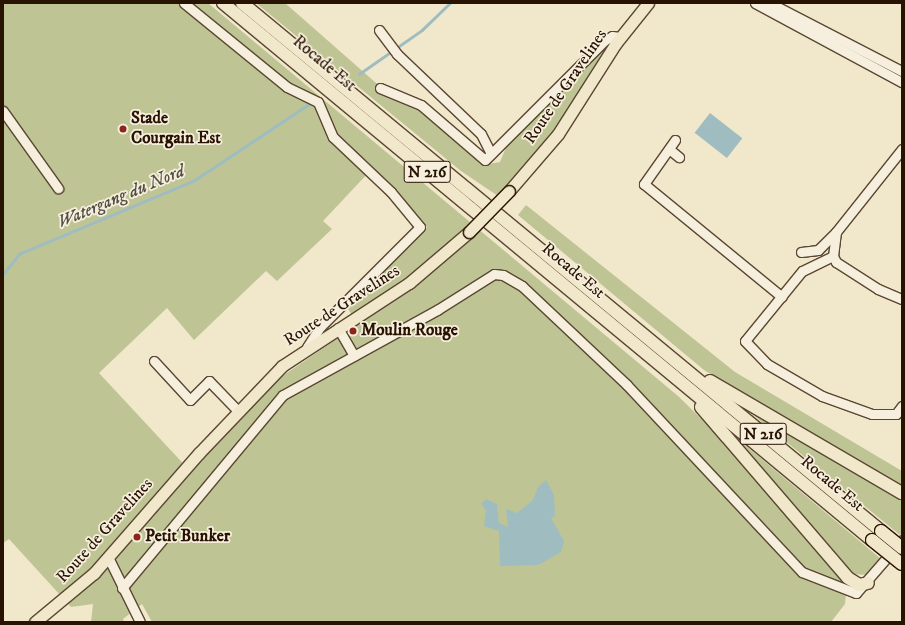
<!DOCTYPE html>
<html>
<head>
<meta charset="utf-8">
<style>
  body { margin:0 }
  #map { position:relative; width:905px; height:625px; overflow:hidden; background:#f1e7ca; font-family:"IM FELL DW Pica",serif }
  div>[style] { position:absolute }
  .green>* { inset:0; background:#bfc494 }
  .water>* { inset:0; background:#9fbdc1; transform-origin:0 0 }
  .stream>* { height:2.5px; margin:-1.25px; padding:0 1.25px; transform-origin:1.25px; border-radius:1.25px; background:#9fbdc1 }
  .roads { filter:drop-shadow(1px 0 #5a4733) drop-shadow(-1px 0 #5a4733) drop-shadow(0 1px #5a4733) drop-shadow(0 -1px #5a4733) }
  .minor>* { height:9px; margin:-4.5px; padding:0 4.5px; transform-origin:4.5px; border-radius:4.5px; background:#f6efdd }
  .major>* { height:11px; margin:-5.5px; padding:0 5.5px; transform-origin:5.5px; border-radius:5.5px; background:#f1e7ca }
  .highway>* { height:12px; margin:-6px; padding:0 6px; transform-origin:6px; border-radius:6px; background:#f1e7ca }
  .bridges { filter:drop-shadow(1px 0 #281201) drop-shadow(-1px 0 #281201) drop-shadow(0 1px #281201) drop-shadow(0 -1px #281201) }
  .major-bridge>* { height:11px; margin:-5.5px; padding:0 5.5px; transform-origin:5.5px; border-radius:5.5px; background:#f1e7ca }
  .highway-bridge>* { height:12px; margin:-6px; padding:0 6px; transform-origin:6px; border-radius:6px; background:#f1e7ca }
  .dots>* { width:11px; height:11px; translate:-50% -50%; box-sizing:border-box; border:2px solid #f6efdd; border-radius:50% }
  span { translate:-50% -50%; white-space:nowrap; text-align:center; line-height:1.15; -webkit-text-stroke:3.5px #f6efdd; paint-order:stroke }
  .shield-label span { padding:1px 3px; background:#f6efdd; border:1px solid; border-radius:3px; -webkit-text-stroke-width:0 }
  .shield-label { font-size:16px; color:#281201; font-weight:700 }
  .street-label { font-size:17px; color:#281201 }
  .poi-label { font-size:17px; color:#281201; font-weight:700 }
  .left { translate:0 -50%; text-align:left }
  .water-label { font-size:18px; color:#524e44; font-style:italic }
  .frame { position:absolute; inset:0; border:4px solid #281201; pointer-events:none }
</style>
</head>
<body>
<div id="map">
  <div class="green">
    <div style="clip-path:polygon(evenodd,3px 3px,208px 3px,678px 396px,736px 453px,847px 585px,845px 604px,831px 622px,152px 622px,142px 604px,123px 619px,124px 622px,91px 622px,93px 604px,71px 607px,9px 539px,3px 543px,3px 3px,371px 170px,427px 227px,347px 308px,359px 324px,275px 381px,191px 472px,99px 373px,167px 308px,194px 340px,266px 271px,277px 281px,332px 229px,323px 221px,371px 170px)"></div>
    <div style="clip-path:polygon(256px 3px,285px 3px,392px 97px,416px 107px,483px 165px,500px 162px,508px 143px,609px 43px,559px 124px,498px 196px,461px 171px)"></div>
    <div style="clip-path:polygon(526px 205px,735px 372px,902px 471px,902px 490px,704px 370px,518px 215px)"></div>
    <div style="clip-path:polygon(746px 409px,902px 497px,902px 533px,900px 535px)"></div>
    <div style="clip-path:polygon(739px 440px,881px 559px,869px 575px,851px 574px)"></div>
  </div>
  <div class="water">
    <div style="left:710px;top:113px;width:41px;height:25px;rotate:38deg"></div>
    <div style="clip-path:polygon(546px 480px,554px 495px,555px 516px,551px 518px,564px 541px,561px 552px,538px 565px,500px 566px,499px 531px,484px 526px,486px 510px,481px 504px,486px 499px,497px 504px,499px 523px,508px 527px,506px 509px,517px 513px,533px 500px,538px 487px)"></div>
  </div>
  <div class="stream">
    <div style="left:359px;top:74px;width:77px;rotate:-34.9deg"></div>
    <div style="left:422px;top:30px;width:39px;rotate:-44deg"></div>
    <div style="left:3px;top:274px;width:26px;rotate:-51deg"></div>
    <div style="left:19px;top:254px;width:189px;rotate:-22.8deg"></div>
    <div style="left:193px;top:181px;width:141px;rotate:-33.5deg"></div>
  </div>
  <div class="roads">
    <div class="minor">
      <div style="left:184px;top:3px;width:133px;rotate:39.2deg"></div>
      <div style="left:287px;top:87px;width:34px;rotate:26deg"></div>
      <div style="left:318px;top:102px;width:38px;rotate:67deg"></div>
      <div style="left:333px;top:137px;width:80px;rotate:43.5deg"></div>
      <div style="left:391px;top:192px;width:45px;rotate:50.4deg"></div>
      <div style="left:420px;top:227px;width:141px;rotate:135deg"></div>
      <div style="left:320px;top:327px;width:24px;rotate:123deg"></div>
      <div style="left:755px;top:3px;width:167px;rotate:28.3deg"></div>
      <div style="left:770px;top:3px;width:148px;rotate:27.3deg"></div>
      <div style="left:379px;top:30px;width:30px;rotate:53deg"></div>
      <div style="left:397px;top:54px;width:116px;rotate:43.6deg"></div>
      <div style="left:481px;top:134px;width:22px;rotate:63deg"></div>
      <div style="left:380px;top:88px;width:44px;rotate:22.5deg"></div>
      <div style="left:421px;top:105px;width:84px;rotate:40.7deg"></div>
      <div style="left:485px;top:160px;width:168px;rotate:-45deg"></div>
      <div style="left:604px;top:41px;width:9px;rotate:-32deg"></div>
      <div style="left:612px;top:36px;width:8px;rotate:7deg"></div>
      <div style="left:3px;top:111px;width:95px;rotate:54.5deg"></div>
      <div style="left:675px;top:140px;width:54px;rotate:125.2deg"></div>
      <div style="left:644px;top:184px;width:178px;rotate:39.3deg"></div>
      <div style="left:669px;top:149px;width:13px;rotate:39deg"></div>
      <div style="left:902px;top:149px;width:106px;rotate:128.5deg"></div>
      <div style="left:836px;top:232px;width:24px;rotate:97deg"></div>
      <div style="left:833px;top:256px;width:7px;rotate:63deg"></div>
      <div style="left:836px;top:262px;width:50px;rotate:32.7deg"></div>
      <div style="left:878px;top:289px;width:26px;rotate:23deg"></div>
      <div style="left:801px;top:252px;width:17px;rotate:-7deg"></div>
      <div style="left:818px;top:250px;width:25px;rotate:-45deg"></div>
      <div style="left:833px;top:256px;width:34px;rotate:154deg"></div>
      <div style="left:802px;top:271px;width:90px;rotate:129.2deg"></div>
      <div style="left:745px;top:341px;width:32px;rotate:46deg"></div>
      <div style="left:767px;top:364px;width:64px;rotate:30.2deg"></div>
      <div style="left:822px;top:396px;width:53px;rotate:19.8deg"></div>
      <div style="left:872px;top:414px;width:24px"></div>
      <div style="left:896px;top:414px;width:10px;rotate:-53deg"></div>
      <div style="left:338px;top:328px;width:32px;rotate:60deg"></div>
      <div style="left:154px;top:361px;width:53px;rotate:47.3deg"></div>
      <div style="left:190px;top:400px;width:27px;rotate:-45deg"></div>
      <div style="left:209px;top:381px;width:42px;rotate:46deg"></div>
      <div style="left:108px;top:557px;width:72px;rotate:63.8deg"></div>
      <div style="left:122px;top:588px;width:251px;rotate:-50.2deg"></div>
      <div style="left:283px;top:395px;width:176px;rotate:-28.9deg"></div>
      <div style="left:437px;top:310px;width:67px;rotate:-32.3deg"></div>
      <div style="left:494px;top:274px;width:9px;rotate:6deg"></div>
      <div style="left:503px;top:275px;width:22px;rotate:30deg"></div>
      <div style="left:522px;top:286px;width:144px;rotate:43.3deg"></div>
      <div style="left:627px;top:385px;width:256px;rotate:46.9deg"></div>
      <div style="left:802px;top:572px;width:58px;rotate:21.3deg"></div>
      <div style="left:856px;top:593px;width:70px;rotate:-49deg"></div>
    </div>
    <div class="major">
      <div style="left:509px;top:191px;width:75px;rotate:-49.3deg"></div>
      <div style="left:558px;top:134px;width:108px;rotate:-57.5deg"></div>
      <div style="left:616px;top:43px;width:51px;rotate:-51.3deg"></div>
      <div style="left:35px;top:622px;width:77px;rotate:-39.7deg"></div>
      <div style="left:94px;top:573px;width:159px;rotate:-48.8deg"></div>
      <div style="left:199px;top:453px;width:120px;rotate:-46.3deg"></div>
      <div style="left:282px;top:366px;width:152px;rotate:-33.2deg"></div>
      <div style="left:409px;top:283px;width:79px;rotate:-40.4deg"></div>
    </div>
    <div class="highway">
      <div style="left:223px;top:3px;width:842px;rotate:39.61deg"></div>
      <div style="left:242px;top:3px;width:829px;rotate:39.57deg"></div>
      <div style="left:710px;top:381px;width:222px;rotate:30.3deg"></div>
      <div style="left:701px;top:407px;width:225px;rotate:49.3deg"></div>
      <div style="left:848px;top:578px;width:13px;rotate:32deg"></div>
      <div style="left:859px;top:585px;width:9px;rotate:-13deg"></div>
    </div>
  </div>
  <div class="bridges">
    <div class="major-bridge">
      <div style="left:469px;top:232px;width:57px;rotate:-45.7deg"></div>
    </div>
    <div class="highway-bridge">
      <div style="left:881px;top:531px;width:27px;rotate:39deg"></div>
      <div style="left:872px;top:540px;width:38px;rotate:39deg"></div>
    </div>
  </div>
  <div class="dots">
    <div style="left:123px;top:129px;background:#8f2418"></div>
    <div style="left:353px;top:331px;background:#8f2418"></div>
    <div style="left:137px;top:537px;background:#8f2418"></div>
  </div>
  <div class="shield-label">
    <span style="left:427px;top:172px">N 216</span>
    <span style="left:763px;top:434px">N 216</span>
  </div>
  <div class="street-label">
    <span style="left:324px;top:64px;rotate:40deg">Rocade Est</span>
    <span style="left:566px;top:87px;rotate:-56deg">Route de Gravelines</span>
    <span style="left:573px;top:271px;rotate:40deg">Rocade Est</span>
    <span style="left:342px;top:306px;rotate:-33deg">Route de Gravelines</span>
    <span style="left:832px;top:484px;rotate:40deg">Rocade Est</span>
    <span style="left:105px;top:531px;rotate:-48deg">Route de Gravelines</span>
  </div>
  <div class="poi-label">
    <span class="left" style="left:131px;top:129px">Stade<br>Courgain Est</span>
    <span class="left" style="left:361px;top:331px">Moulin Rouge</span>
    <span class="left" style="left:145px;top:537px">Petit Bunker</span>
  </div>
  <div class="water-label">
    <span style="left:121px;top:197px;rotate:-23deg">Watergang du Nord</span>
  </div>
  <div class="frame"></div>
</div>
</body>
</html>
